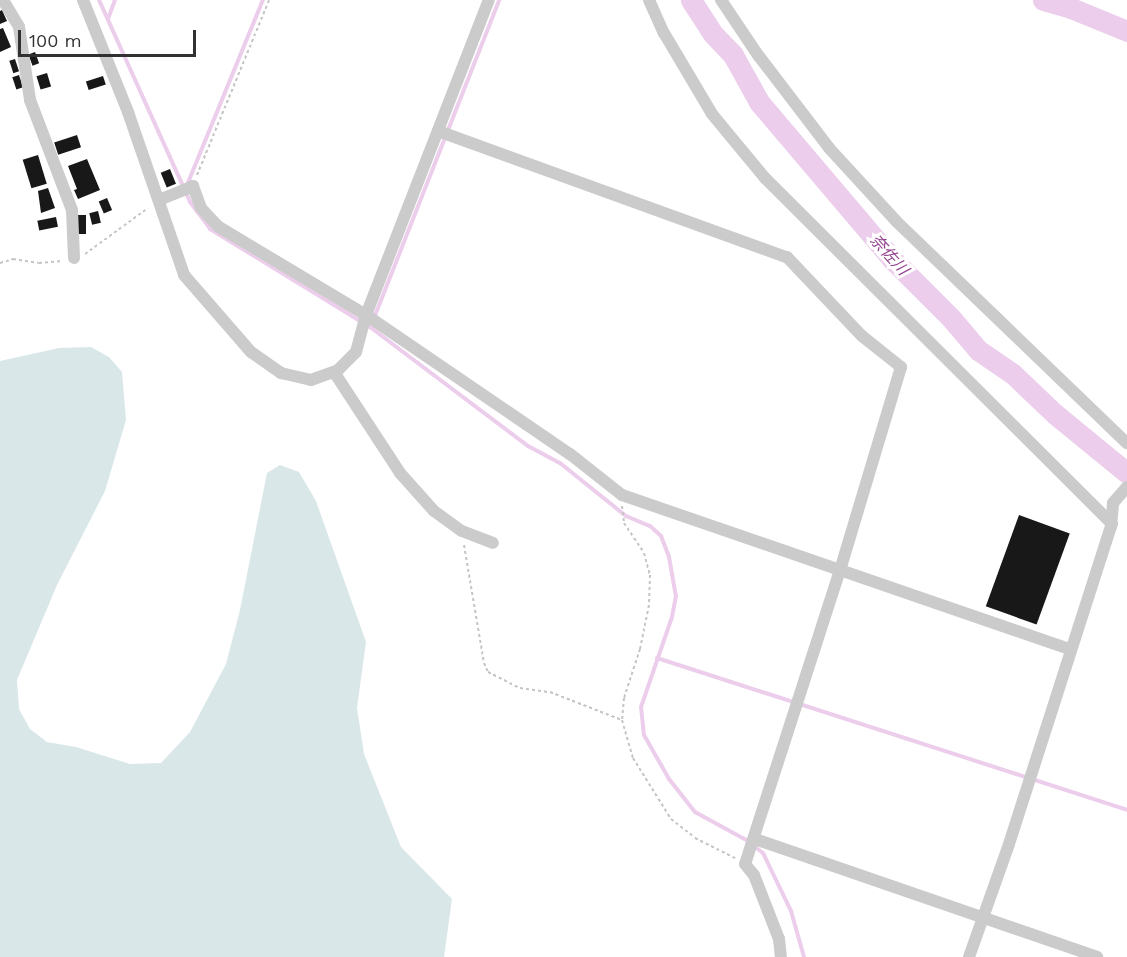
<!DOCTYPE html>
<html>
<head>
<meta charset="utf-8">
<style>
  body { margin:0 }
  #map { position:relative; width:1127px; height:957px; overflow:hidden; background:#fff; font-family:"Work Sans","Noto Sans JP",sans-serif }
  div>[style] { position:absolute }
  .green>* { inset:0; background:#dae7e8 }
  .stream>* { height:4px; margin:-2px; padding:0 2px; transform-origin:2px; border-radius:2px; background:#eccdeb }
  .river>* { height:21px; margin:-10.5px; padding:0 10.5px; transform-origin:10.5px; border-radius:10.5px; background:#eccdeb }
  .building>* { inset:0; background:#181818; transform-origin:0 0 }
  .path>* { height:2px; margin-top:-1px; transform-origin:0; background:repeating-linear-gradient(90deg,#c5c5c5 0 3px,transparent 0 6px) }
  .minor>* { height:12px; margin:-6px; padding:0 6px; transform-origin:6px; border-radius:6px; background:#cbcbcb }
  span { translate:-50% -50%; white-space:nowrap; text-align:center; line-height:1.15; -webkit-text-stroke:6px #fff; paint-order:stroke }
  .water-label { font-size:16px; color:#934090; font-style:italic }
  .scale { position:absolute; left:18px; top:30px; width:178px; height:27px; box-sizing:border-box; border:3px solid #313131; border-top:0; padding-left:8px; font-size:18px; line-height:21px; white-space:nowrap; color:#313131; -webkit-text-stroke:4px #fff; paint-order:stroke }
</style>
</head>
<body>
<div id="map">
  <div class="green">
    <div style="clip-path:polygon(91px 347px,109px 357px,122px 372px,126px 420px,105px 491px,57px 585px,17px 680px,19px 709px,30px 729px,47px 742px,76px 747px,130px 764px,161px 763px,190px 732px,226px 664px,240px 610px,267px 473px,280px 465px,299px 472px,316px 501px,366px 642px,357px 708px,364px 754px,401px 847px,452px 899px,444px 957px,0 957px,0 361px,59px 348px)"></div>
  </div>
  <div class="stream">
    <div style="left:99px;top:0;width:222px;rotate:65.7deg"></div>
    <div style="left:190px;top:202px;width:34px;rotate:53deg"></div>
    <div style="left:210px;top:229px;width:188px;rotate:31.5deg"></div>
    <div style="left:370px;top:327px;width:198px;rotate:37deg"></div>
    <div style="left:528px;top:446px;width:36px;rotate:28deg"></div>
    <div style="left:560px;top:463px;width:85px;rotate:38.8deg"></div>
    <div style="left:626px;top:516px;width:26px;rotate:23deg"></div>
    <div style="left:650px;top:526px;width:15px;rotate:42deg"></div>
    <div style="left:661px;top:536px;width:22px;rotate:69deg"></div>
    <div style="left:669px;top:557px;width:40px;rotate:80deg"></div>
    <div style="left:676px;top:596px;width:21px;rotate:101deg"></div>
    <div style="left:672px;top:617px;width:95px;rotate:109deg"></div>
    <div style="left:641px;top:707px;width:28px;rotate:84deg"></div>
    <div style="left:644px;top:735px;width:51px;rotate:60.4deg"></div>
    <div style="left:669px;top:779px;width:42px;rotate:51.8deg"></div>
    <div style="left:695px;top:812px;width:60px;rotate:28.7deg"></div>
    <div style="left:748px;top:841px;width:19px;rotate:39deg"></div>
    <div style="left:763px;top:853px;width:64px;rotate:64.2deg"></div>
    <div style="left:791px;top:911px;width:48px;rotate:74.2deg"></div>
    <div style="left:108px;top:19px;width:20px;rotate:-70deg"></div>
    <div style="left:187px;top:185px;width:200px;rotate:-67.7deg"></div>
    <div style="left:374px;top:318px;width:342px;rotate:-68.5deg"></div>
    <div style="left:657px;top:658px;width:494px;rotate:17.9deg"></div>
  </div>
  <div class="river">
    <div style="left:691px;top:0;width:40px;rotate:57.1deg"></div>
    <div style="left:713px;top:34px;width:29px;rotate:46deg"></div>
    <div style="left:733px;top:55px;width:54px;rotate:61deg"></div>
    <div style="left:759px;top:102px;width:206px;rotate:49.7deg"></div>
    <div style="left:892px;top:259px;width:83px;rotate:45deg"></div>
    <div style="left:951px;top:318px;width:42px;rotate:49.8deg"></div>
    <div style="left:978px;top:350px;width:42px;rotate:34.4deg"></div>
    <div style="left:1013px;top:374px;width:58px;rotate:43.6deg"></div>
    <div style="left:1055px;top:414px;width:93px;rotate:39.3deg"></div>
    <div style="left:1043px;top:0;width:29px;rotate:16deg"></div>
    <div style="left:1071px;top:8px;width:61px;rotate:22.3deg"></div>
  </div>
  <div class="building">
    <div style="clip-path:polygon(2px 10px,7px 21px,0 24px,0 11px)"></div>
    <div style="clip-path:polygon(3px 28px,11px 47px,0 52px,0 29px)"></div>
    <div style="left:35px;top:52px;width:12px;height:7px;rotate:70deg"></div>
    <div style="left:15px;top:59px;width:13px;height:6px;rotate:72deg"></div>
    <div style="left:47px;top:73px;width:14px;height:11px;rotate:73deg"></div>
    <div style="left:19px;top:75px;width:13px;height:7px;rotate:72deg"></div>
    <div style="left:103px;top:76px;width:9px;height:18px;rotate:72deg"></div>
    <div style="left:77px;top:135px;width:13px;height:24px;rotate:72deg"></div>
    <div style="left:38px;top:155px;width:30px;height:16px;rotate:73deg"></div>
    <div style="clip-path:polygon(87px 159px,100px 190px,78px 199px,74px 190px,77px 189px,68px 166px)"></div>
    <div style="left:170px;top:169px;width:16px;height:10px;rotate:68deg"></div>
    <div style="clip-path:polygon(48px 188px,55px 208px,41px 213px,38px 191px)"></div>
    <div style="left:107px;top:198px;width:13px;height:9px;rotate:67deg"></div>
    <div style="left:98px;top:211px;width:12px;height:9px;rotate:76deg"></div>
    <div style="left:77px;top:215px;width:9px;height:19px"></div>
    <div style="left:56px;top:217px;width:10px;height:19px;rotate:79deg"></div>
    <div style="left:1019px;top:515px;width:54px;height:97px;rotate:20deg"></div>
  </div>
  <div class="path">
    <div style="left:197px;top:175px;width:189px;rotate:-67.6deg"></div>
    <div style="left:85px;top:254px;width:78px;rotate:-36.1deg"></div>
    <div style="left:0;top:263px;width:14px;rotate:-17deg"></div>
    <div style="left:13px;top:259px;width:26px;rotate:9deg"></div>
    <div style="left:39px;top:263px;width:23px;rotate:-5deg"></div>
    <div style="left:622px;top:506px;width:17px;rotate:83deg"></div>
    <div style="left:624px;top:523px;width:36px;rotate:56deg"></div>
    <div style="left:644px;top:553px;width:23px;rotate:75deg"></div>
    <div style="left:650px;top:575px;width:30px;rotate:92deg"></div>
    <div style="left:649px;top:605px;width:45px;rotate:101.6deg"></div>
    <div style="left:640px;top:649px;width:52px;rotate:108.1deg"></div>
    <div style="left:624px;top:698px;width:22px;rotate:95deg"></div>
    <div style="left:622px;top:720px;width:40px;rotate:74deg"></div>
    <div style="left:633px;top:758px;width:72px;rotate:58.1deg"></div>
    <div style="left:671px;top:819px;width:31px;rotate:38deg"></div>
    <div style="left:695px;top:838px;width:45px;rotate:26.6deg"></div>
    <div style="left:464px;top:545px;width:120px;rotate:80.4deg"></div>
    <div style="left:484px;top:663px;width:10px;rotate:66deg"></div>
    <div style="left:488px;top:672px;width:36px;rotate:27deg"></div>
    <div style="left:520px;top:688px;width:30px;rotate:8deg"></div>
    <div style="left:550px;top:692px;width:77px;rotate:21.3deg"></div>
  </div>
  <div class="minor">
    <div style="left:3px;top:0;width:31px;rotate:59deg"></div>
    <div style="left:19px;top:27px;width:74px;rotate:81.4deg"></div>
    <div style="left:30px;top:100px;width:118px;rotate:69.1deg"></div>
    <div style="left:72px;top:210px;width:48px;rotate:87.6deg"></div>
    <div style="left:83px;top:0;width:121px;rotate:68.1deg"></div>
    <div style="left:128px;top:112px;width:172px;rotate:71deg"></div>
    <div style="left:184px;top:275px;width:102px;rotate:49deg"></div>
    <div style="left:251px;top:352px;width:37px;rotate:35deg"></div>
    <div style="left:281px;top:373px;width:31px;rotate:13deg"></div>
    <div style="left:311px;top:380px;width:29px;rotate:-20deg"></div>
    <div style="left:338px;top:370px;width:25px;rotate:-45deg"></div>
    <div style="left:356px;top:352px;width:38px;rotate:-75deg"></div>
    <div style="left:366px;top:315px;width:338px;rotate:-68.7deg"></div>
    <div style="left:649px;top:0;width:36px;rotate:66deg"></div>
    <div style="left:664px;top:33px;width:94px;rotate:59.3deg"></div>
    <div style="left:712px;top:114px;width:83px;rotate:50.4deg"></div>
    <div style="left:765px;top:178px;width:490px;rotate:44.9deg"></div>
    <div style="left:721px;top:0;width:66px;rotate:56.1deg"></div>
    <div style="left:758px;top:55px;width:117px;rotate:52.6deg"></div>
    <div style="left:829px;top:148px;width:100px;rotate:47.4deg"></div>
    <div style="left:897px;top:222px;width:319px;rotate:43.9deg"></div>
    <div style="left:438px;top:131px;width:371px;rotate:19.9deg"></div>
    <div style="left:787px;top:257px;width:109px;rotate:46.5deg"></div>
    <div style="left:862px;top:336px;width:50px;rotate:38.5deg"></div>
    <div style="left:901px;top:367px;width:212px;rotate:106.7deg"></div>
    <div style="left:840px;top:570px;width:309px;rotate:107.9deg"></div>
    <div style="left:745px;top:864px;width:14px;rotate:51deg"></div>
    <div style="left:754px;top:875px;width:69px;rotate:68.7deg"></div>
    <div style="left:779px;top:939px;width:18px;rotate:84deg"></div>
    <div style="left:159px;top:200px;width:37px;rotate:-22deg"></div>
    <div style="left:193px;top:186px;width:23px;rotate:70deg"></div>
    <div style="left:201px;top:208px;width:26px;rotate:47deg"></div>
    <div style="left:219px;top:227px;width:171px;rotate:30.9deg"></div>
    <div style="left:366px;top:315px;width:247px;rotate:34.3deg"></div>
    <div style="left:570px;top:454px;width:66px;rotate:38.3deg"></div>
    <div style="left:622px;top:495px;width:475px;rotate:19deg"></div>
    <div style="left:334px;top:372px;width:121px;rotate:56.8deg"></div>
    <div style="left:400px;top:473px;width:51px;rotate:48.2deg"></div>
    <div style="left:434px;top:511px;width:34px;rotate:36deg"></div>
    <div style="left:462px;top:531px;width:33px;rotate:21deg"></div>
    <div style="left:755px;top:839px;width:362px;rotate:19deg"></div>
    <div style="left:969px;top:957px;width:120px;rotate:-70.5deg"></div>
    <div style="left:1009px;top:844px;width:333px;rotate:-72.2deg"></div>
    <div style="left:1111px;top:527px;width:24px;rotate:-85deg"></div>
    <div style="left:1113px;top:503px;width:21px;rotate:-49deg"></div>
  </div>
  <div class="water-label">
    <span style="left:889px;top:255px;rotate:48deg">奈佐川</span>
  </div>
  <div class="scale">100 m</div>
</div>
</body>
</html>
